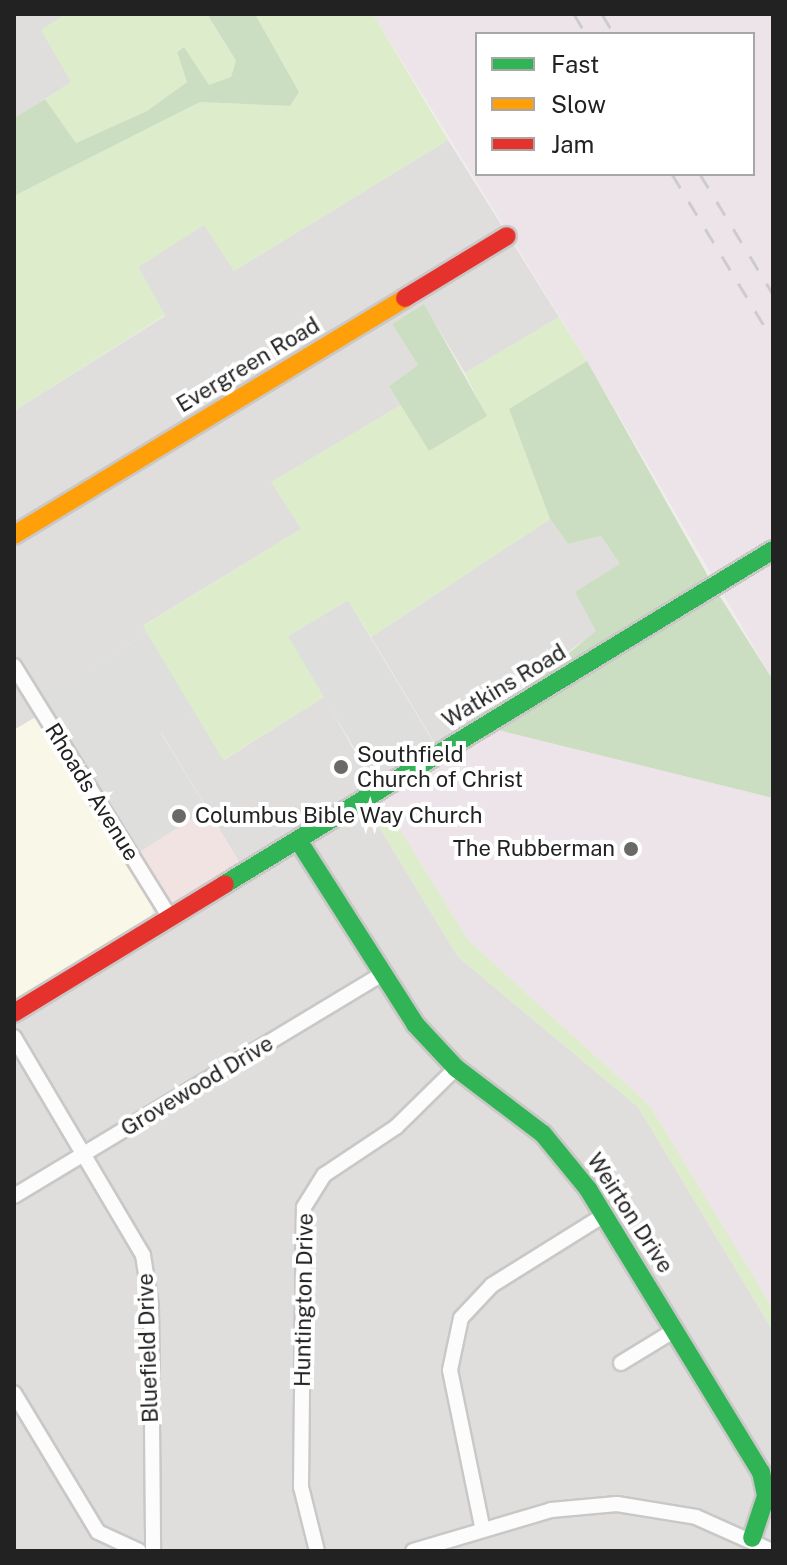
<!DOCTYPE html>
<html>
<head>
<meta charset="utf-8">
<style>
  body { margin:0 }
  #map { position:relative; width:787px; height:1565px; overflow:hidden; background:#f0eeeb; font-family:"Public Sans",sans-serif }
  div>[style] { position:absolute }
  .residential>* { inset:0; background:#dfdedc }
  .commercial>* { inset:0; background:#f1e3e1; transform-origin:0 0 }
  .industrial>* { inset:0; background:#ede4e9 }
  .education>* { inset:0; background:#f8f7e8 }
  .religious>* { inset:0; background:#dededc; transform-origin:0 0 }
  .grass>* { inset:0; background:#ddeccb }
  .forest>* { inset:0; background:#cbdec1 }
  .roads { filter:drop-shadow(2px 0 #c9c8c7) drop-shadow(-2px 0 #c9c8c7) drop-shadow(0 2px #c9c8c7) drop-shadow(0 -2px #c9c8c7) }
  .street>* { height:14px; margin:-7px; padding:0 7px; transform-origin:7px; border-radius:7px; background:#fdfcfc }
  .fast>* { height:18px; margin:-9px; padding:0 9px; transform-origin:9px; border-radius:9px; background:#30b455 }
  .slow>* { height:18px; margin:-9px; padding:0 9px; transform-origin:9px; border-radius:9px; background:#ff9f0a }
  .jam>* { height:18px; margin:-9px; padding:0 9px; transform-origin:9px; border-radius:9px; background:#e5322d }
  .rail>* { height:3px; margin-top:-1.5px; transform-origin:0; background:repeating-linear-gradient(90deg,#ccc 0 16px,transparent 0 32px) }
  .dots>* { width:22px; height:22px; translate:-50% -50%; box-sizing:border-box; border:4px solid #fff; border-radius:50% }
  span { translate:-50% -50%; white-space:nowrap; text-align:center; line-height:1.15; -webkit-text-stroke:8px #fff; paint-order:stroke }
  .street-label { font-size:22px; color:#222 }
  .poi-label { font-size:22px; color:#222 }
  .left { translate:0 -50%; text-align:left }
  .right { translate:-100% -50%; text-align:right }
  .frame { position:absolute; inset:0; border:16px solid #222; pointer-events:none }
  .legend { position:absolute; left:475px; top:32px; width:280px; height:144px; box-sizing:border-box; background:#fff; border:2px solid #a7a7a7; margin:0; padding:10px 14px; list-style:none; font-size:24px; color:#222 }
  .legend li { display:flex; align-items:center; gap:16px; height:40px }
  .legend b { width:40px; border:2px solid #a7a7a7 }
</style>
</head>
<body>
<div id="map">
  <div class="residential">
    <div style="clip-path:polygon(14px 14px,66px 14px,42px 30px,72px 82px,14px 118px)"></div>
    <div style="clip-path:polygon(448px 140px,559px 317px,465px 373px,424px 305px,392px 324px,418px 365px,389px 386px,401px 405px,272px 482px,301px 529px,144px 625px,147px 633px,33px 704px,39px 715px,14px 730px,14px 411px,165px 316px,138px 267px,205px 224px,234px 271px)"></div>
    <div style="clip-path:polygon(550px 519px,568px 544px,601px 536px,620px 564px,597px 631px,437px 747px,371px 637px)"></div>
    <div style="clip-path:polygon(324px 697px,384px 804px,370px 812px,458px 957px,638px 1107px,773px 1331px,773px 1551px,14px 1551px,14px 1004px,241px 865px,161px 732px,196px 710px,224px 760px)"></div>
  </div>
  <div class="commercial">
    <div style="left:207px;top:809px;width:66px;height:95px;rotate:59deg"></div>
  </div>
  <div class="industrial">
    <div style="clip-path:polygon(evenodd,373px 14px,773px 14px,773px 680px,587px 361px,373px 14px,477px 34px,753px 34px,753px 174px,477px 174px,477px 34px)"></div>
    <div style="clip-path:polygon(494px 729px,773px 798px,773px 1309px,650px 1106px,468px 940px,380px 798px)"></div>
  </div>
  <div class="education">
    <div style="clip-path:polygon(39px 715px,153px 904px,151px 920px,14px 1004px,14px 730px)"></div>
  </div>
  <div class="religious">
    <div style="left:348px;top:600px;width:172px;height:71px;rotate:59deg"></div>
    <div style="clip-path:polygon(147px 633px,196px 710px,161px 733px,207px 809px,127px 860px,32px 704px)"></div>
  </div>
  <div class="grass">
    <div style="clip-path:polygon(66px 14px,207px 14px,236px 62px,231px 77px,209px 86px,184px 47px,177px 52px,187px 82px,147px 111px,76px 143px,45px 99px,71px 82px,41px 30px)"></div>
    <div style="clip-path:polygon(255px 14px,373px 14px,448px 140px,234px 271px,204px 225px,138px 267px,165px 315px,14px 411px,14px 196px,200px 102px,290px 106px,299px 92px)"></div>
    <div style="clip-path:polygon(559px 317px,587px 361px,509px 409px,550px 519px,371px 637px,348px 600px,288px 636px,324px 697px,223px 760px,143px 626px,301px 529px,271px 482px,401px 405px,429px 450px,486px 416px,465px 373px)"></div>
    <div style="clip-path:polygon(384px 804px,468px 940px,650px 1106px,773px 1309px,773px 1331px,638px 1107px,458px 957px,370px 812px)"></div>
  </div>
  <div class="forest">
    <div style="clip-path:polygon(207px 14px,255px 14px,299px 92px,290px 106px,200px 102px,14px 196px,14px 118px,45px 99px,76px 143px,147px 111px,187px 82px,177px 52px,184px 47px,209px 85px,231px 77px,236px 61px)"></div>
    <div style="clip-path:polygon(424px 304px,487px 416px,429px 451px,389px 386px,418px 365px,392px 324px)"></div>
    <div style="clip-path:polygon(587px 361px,708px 576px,521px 692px,596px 631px,575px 592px,620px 564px,601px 536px,568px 544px,550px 519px,509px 409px)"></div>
    <div style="clip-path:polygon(719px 595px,773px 680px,773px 798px,494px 729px)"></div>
  </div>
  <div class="roads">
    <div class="street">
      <div style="left:14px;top:666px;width:296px;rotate:58.2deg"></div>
      <div style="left:14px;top:1037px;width:253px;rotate:59.4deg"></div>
      <div style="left:143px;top:1255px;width:52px;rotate:81.1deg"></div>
      <div style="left:151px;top:1306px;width:245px;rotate:89.5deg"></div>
      <div style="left:14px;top:1196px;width:428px;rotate:-31.1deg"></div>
      <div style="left:621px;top:1363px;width:63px;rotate:-31.4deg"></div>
      <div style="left:14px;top:1393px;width:162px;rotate:58.9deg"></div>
      <div style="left:98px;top:1532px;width:45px;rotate:24.9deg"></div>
      <div style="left:482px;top:1526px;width:159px;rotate:-101.6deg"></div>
      <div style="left:450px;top:1370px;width:53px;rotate:-78.1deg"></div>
      <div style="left:461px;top:1318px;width:45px;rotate:-46.8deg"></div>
      <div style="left:492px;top:1285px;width:132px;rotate:-32deg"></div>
      <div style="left:317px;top:1551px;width:66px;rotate:-104deg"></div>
      <div style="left:301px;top:1487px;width:280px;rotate:-89.4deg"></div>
      <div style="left:304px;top:1207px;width:38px;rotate:-58deg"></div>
      <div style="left:324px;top:1175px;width:87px;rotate:-33.7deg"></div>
      <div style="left:396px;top:1127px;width:84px;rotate:-44.5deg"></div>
      <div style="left:413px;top:1551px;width:144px;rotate:-16.5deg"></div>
      <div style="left:551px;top:1510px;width:66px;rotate:-5.2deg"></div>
      <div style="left:617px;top:1504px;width:80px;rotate:9.3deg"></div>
      <div style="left:696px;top:1517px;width:83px;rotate:24.1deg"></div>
    </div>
    <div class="fast">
      <div style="left:298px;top:840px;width:218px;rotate:57.5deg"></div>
      <div style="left:415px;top:1024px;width:60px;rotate:47deg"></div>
      <div style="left:456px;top:1068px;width:109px;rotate:37.2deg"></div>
      <div style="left:543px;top:1134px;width:71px;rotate:50.7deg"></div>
      <div style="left:588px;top:1189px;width:332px;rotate:58.6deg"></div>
      <div style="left:761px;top:1472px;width:25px;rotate:78deg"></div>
      <div style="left:766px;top:1496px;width:44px;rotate:108.4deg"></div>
      <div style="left:225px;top:884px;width:642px;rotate:-31.36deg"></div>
    </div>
    <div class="slow">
      <div style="left:14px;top:535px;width:457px;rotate:-31.2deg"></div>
    </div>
    <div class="jam">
      <div style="left:405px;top:298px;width:119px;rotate:-31.3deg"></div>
      <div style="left:14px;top:1013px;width:247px;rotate:-31.4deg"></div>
    </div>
  </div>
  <div class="rail">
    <div style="left:574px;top:14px;width:23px;rotate:59deg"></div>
    <div style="left:602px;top:14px;width:23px;rotate:59deg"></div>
    <div style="left:672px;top:174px;width:194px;rotate:58.7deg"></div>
    <div style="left:700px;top:174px;width:140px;rotate:58.7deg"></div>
  </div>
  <div class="dots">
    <div style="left:341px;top:767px;background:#6a6968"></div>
    <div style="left:179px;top:816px;background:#6a6968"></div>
    <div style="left:631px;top:849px;background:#6a6968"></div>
  </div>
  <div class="street-label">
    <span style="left:248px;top:365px;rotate:-31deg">Evergreen Road</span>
    <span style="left:504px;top:686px;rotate:-31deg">Watkins Road</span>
    <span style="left:92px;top:792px;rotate:58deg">Rhoads Avenue</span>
    <span style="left:197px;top:1086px;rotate:-31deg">Grovewood Drive</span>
    <span style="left:630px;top:1213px;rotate:57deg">Weirton Drive</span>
    <span style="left:304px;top:1300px;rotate:-89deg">Huntington Drive</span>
    <span style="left:148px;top:1348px;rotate:-92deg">Bluefield Drive</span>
  </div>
  <div class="poi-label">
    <span class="left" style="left:357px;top:767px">Southfield<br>Church of Christ</span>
    <span class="left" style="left:195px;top:816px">Columbus Bible Way Church</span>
    <span class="right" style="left:615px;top:849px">The Rubberman</span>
  </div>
  <div class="frame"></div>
  <ul class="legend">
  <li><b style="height:10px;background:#30b455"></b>Fast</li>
  <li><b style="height:10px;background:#ff9f0a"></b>Slow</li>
  <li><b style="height:10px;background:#e5322d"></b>Jam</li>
  </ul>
</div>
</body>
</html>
